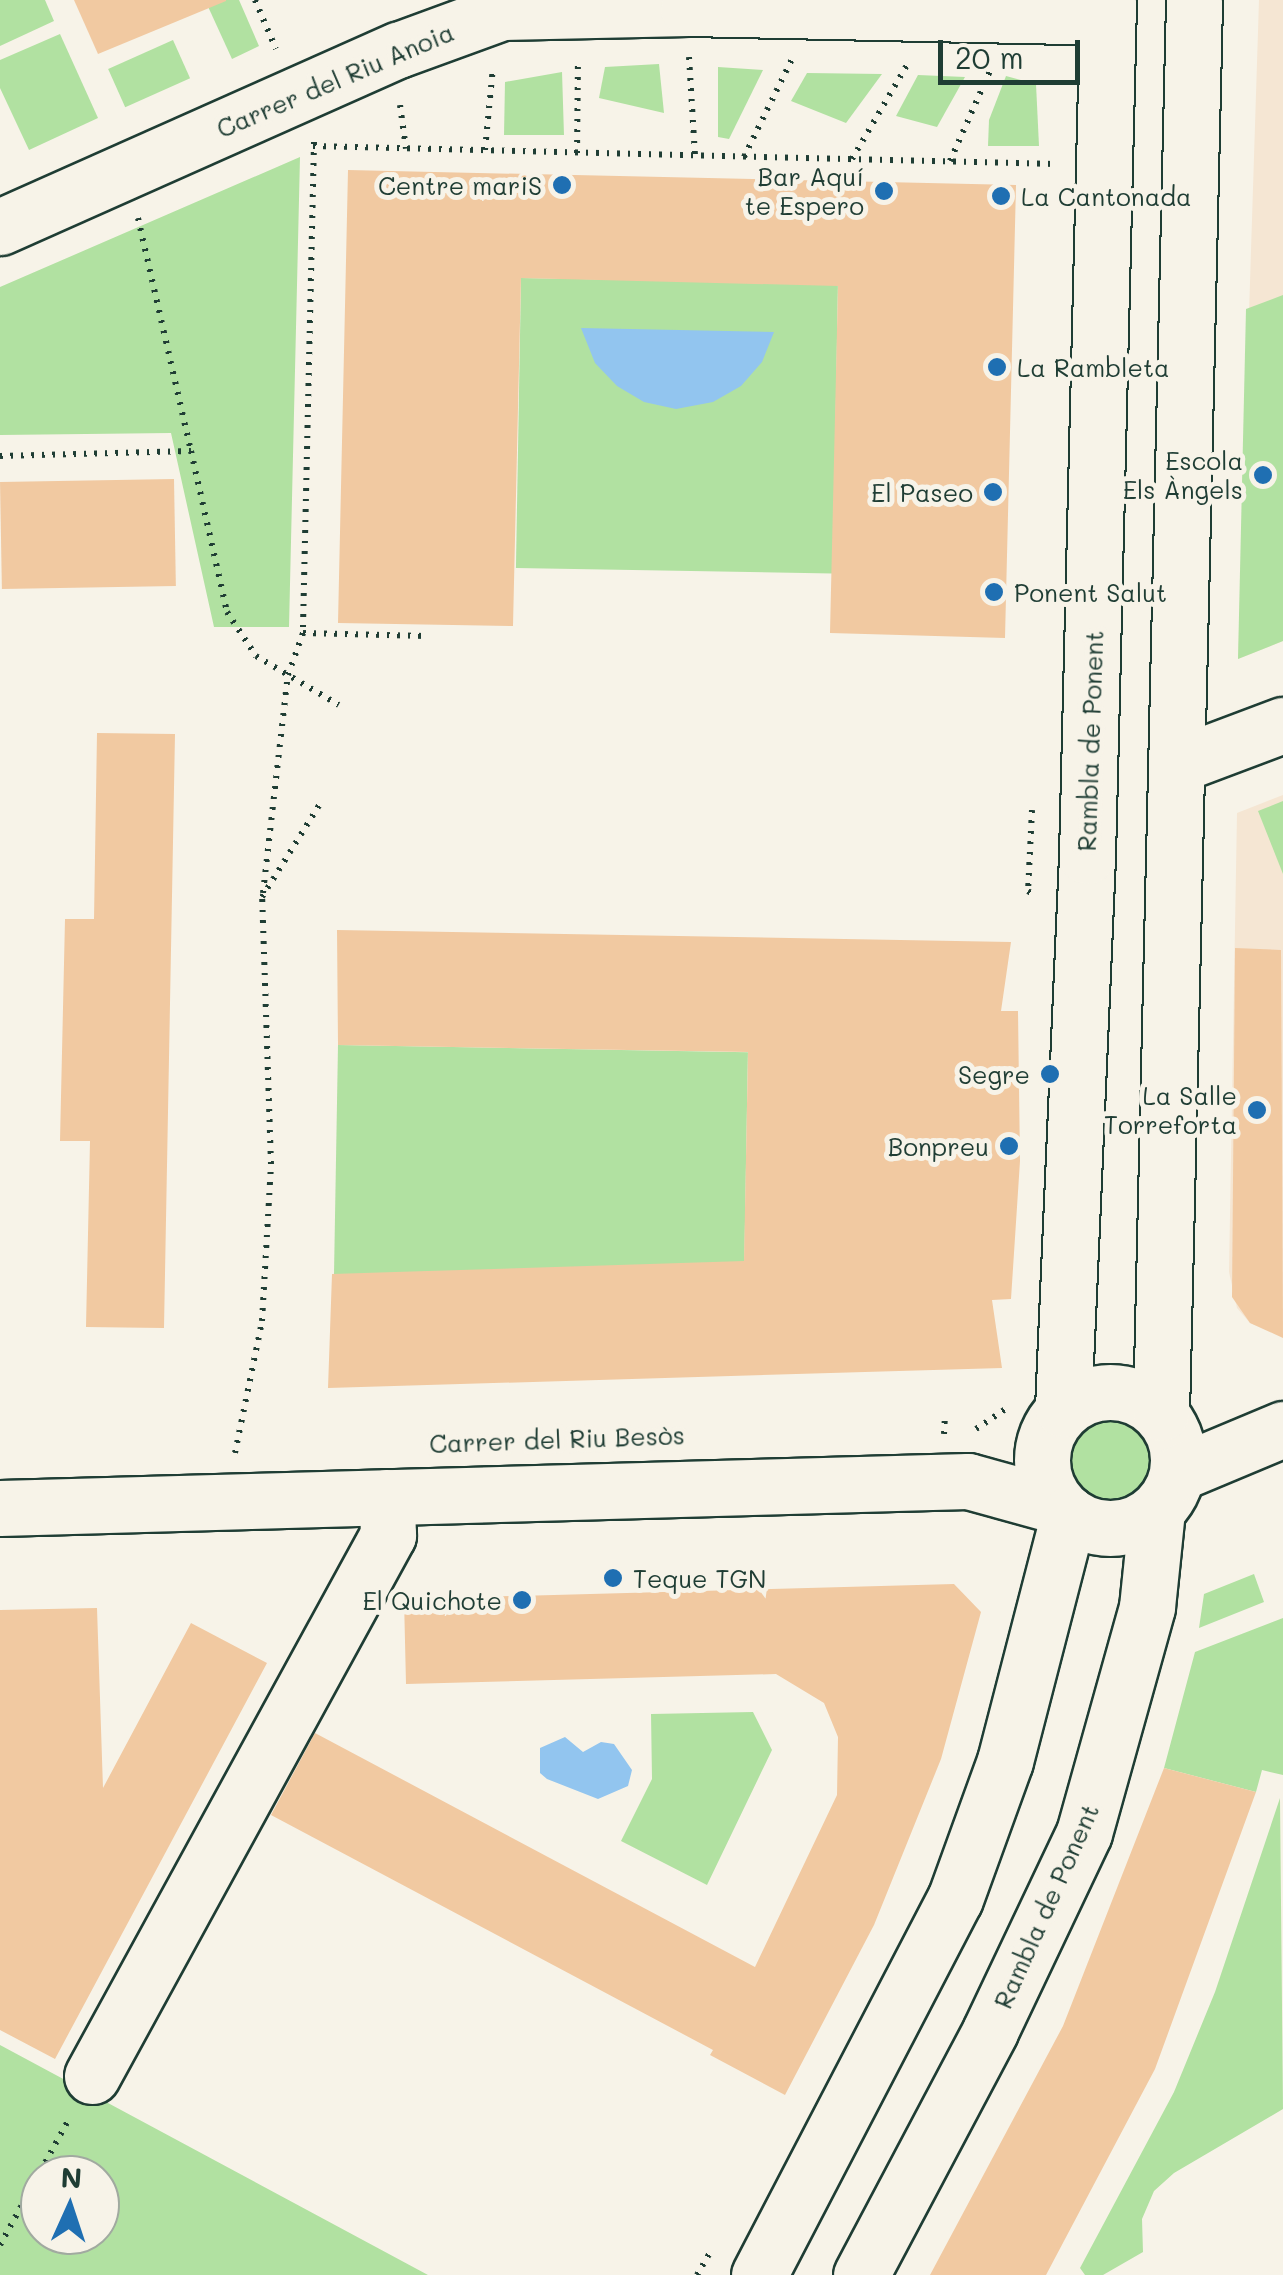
<!DOCTYPE html>
<html>
<head>
<meta charset="utf-8">
<style>
  body { margin:0 }
  #map { position:relative; width:1283px; height:2275px; overflow:hidden; background:#f7f3e8; font-family:Mali,sans-serif }
  div>[style] { position:absolute }
  .built>* { inset:0; background:#f5e6d3 }
  .green>* { inset:0; background:#b1e1a1; transform-origin:0 0 }
  .round { border-radius:50% }
  .water>* { inset:0; background:#92c5ef }
  .building>* { inset:0; background:#f1c9a1; transform-origin:0 0 }
  .path>* { height:6px; margin-top:-3px; transform-origin:0; background:repeating-linear-gradient(90deg,#1f3d34 0 2.5px,transparent 0 10.5px) }
  .roads { filter:drop-shadow(2px 0 #1f3d34) drop-shadow(-2px 0 #1f3d34) drop-shadow(0 2px #1f3d34) drop-shadow(0 -2px #1f3d34) }
  .minor>* { height:55px; margin:-27.5px; padding:0 27.5px; transform-origin:27.5px; border-radius:27.5px; background:#f7f3e8 }
  .minor>.ring { margin:-27.5px; padding:0; box-sizing:content-box; background:none; border:55px solid #f7f3e8; border-radius:50% }
  .dots>* { width:28px; height:28px; translate:-50% -50%; box-sizing:border-box; border:5px solid #f7f3e8; border-radius:50% }
  span { translate:-50% -50%; white-space:nowrap; text-align:center; line-height:1.15; -webkit-text-stroke:10px #f7f3e8; paint-order:stroke }
  .street-label { font-size:25px; color:#1f3d34 }
  .poi-label { font-size:25px; color:#1f3d34 }
  .right { translate:-100% -50%; text-align:right }
  .left { translate:0 -50%; text-align:left }
  .north { position:absolute; left:20px; top:2155px; width:100px; height:100px; box-sizing:border-box; background:#f7f3e8; border:2px solid #a1aaa0; border-radius:50%; rotate:3deg; font-size:28px; font-weight:700; line-height:40px; text-align:center; color:#1f3d34 }
  .north::after { content:''; display:block; margin:auto; width:35px; height:45px; background:#1f6fb2; clip-path:polygon(50% 0,100% 100%,50% 72%,0 100%) }
  .scale { position:absolute; left:938px; top:40px; width:142px; height:45px; box-sizing:border-box; border:5px solid #1f3d34; border-top:0; padding-left:12px; font-size:30px; line-height:35px; white-space:nowrap; color:#1f3d34; -webkit-text-stroke:8px #f7f3e8; paint-order:stroke }
</style>
</head>
<body>
<div id="map">
  <div class="built">
    <div style="clip-path:polygon(1259px 0,1283px 0,1283px 641px,1238px 659px)"></div>
    <div style="clip-path:polygon(1283px 795px,1283px 1336px,1250px 1323px,1237px 1308px,1229px 1272px,1237px 813px)"></div>
  </div>
  <div class="green">
    <div style="clip-path:polygon(0 0,45px 0,54px 21px,0 46px)"></div>
    <div style="clip-path:polygon(205px 0,239px 0,259px 46px,232px 59px)"></div>
    <div style="clip-path:polygon(60px 34px,98px 118px,29px 150px,0 88px,0 60px)"></div>
    <div style="left:173px;top:40px;width:42px;height:71px;rotate:66deg"></div>
    <div style="clip-path:polygon(659px 64px,664px 113px,599px 98px,605px 67px)"></div>
    <div style="clip-path:polygon(718px 67px,763px 70px,729px 139px,718px 137px)"></div>
    <div style="clip-path:polygon(562px 72px,564px 135px,504px 135px,505px 82px)"></div>
    <div style="clip-path:polygon(807px 73px,882px 74px,846px 123px,791px 101px)"></div>
    <div style="clip-path:polygon(918px 75px,965px 77px,937px 127px,896px 116px)"></div>
    <div style="clip-path:polygon(1006px 76px,1036px 84px,1039px 146px,988px 146px,989px 120px)"></div>
    <div style="clip-path:polygon(300px 157px,289px 627px,214px 627px,171px 433px,0 435px,0 287px)"></div>
    <div style="left:521px;top:278px;width:317px;height:290px;rotate:1deg"></div>
    <div style="clip-path:polygon(1283px 295px,1283px 641px,1238px 659px,1246px 309px)"></div>
    <div style="clip-path:polygon(1283px 801px,1283px 874px,1258px 811px)"></div>
    <div style="left:338px;top:1045px;width:410px;height:229px;rotate:1deg"></div>
    <div class="round" style="left:1065px;top:1408px;width:94px;height:94px"></div>
    <div style="clip-path:polygon(1254px 1574px,1264px 1602px,1199px 1628px,1204px 1594px)"></div>
    <div style="clip-path:polygon(1283px 1618px,1283px 1775px,1262px 1770px,1256px 1792px,1164px 1768px,1195px 1652px)"></div>
    <div style="clip-path:polygon(753px 1712px,772px 1750px,707px 1885px,621px 1841px,652px 1779px,651px 1714px)"></div>
    <div style="clip-path:polygon(1280px 1798px,1283px 2109px,1174px 2173px,1154px 2191px,1142px 2219px,1143px 2252px,1103px 2275px,1085px 2275px,1080px 2268px,1174px 2092px,1215px 1992px)"></div>
    <div style="clip-path:polygon(evenodd,0 2045px,428px 2275px,0 2275px,0 2045px,40px 2175px,100px 2175px,100px 2235px,40px 2235px,40px 2175px)"></div>
  </div>
  <div class="water">
    <div style="clip-path:polygon(581px 328px,774px 332px,762px 362px,741px 386px,713px 402px,676px 409px,644px 402px,617px 386px,595px 363px)"></div>
    <div style="clip-path:polygon(565px 1737px,583px 1752px,601px 1742px,614px 1744px,632px 1770px,628px 1786px,598px 1799px,547px 1779px,540px 1773px,540px 1748px)"></div>
  </div>
  <div class="building">
    <div style="clip-path:polygon(74px 0,226px 0,226px 1px,98px 54px)"></div>
    <div style="clip-path:polygon(348px 170px,1016px 185px,1005px 638px,830px 633px,838px 286px,521px 278px,513px 626px,338px 623px)"></div>
    <div style="left:174px;top:479px;width:107px;height:174px;rotate:89deg"></div>
    <div style="clip-path:polygon(97px 733px,175px 734px,164px 1328px,86px 1327px,90px 1141px,60px 1141px,65px 919px,94px 919px)"></div>
    <div style="clip-path:polygon(337px 930px,1011px 942px,1001px 1011px,1018px 1011px,1020px 1161px,1011px 1299px,992px 1300px,1002px 1368px,328px 1388px,332px 1274px,744px 1261px,748px 1052px,338px 1045px)"></div>
    <div style="clip-path:polygon(1235px 948px,1281px 950px,1283px 1338px,1250px 1323px,1232px 1297px)"></div>
    <div style="clip-path:polygon(954px 1584px,981px 1612px,941px 1759px,874px 1925px,785px 2095px,710px 2055px,713px 2050px,271px 1815px,315px 1733px,755px 1967px,837px 1795px,838px 1737px,824px 1703px,776px 1674px,406px 1684px,404px 1599px)"></div>
    <div style="clip-path:polygon(97px 1608px,103px 1788px,191px 1623px,267px 1663px,55px 2059px,0 2030px,0 1610px)"></div>
    <div style="clip-path:polygon(1164px 1768px,1256px 1792px,1155px 2069px,1046px 2275px,930px 2275px,1063px 2026px)"></div>
  </div>
  <div class="path">
    <div style="left:255px;top:0;width:53px;rotate:66.8deg"></div>
    <div style="left:689px;top:57px;width:98px;rotate:86.5deg"></div>
    <div style="left:400px;top:105px;width:44px;rotate:82.2deg"></div>
    <div style="left:314px;top:142px;width:491px;rotate:91.3deg"></div>
    <div style="left:303px;top:633px;width:123px;rotate:1.4deg"></div>
    <div style="left:313px;top:146px;width:742px;rotate:1.39deg"></div>
    <div style="left:485px;top:150px;width:83px;rotate:-84.5deg"></div>
    <div style="left:577px;top:153px;width:94px;rotate:-89.4deg"></div>
    <div style="left:744px;top:157px;width:109px;rotate:-63.9deg"></div>
    <div style="left:852px;top:159px;width:109px;rotate:-59.7deg"></div>
    <div style="left:950px;top:161px;width:104px;rotate:-66.1deg"></div>
    <div style="left:138px;top:218px;width:239px;rotate:77.2deg"></div>
    <div style="left:0;top:456px;width:191px;rotate:-1.5deg"></div>
    <div style="left:191px;top:451px;width:165px;rotate:77.4deg"></div>
    <div style="left:227px;top:612px;width:53px;rotate:56.6deg"></div>
    <div style="left:256px;top:656px;width:96px;rotate:30.6deg"></div>
    <div style="left:1032px;top:810px;width:81px;rotate:92.8deg"></div>
    <div style="left:1028px;top:891px;width:7px;rotate:34deg"></div>
    <div style="left:263px;top:893px;width:219px;rotate:-83.5deg"></div>
    <div style="left:288px;top:675px;width:45px;rotate:-70.3deg"></div>
    <div style="left:976px;top:1429px;width:41px;rotate:-34.1deg"></div>
    <div style="left:944px;top:1434px;width:19px;rotate:-87deg"></div>
    <div style="left:235px;top:1453px;width:135px;rotate:-78.4deg"></div>
    <div style="left:262px;top:1321px;width:157px;rotate:-86.7deg"></div>
    <div style="left:271px;top:1164px;width:267px;rotate:-91.9deg"></div>
    <div style="left:262px;top:897px;width:110px;rotate:-58.1deg"></div>
    <div style="left:0;top:2245px;width:141px;rotate:-61.3deg"></div>
    <div style="left:697px;top:2275px;width:24px;rotate:-60deg"></div>
  </div>
  <div class="roads">
    <div class="minor">
      <div style="left:0;top:227px;width:436px;rotate:-24deg"></div>
      <div style="left:398px;top:50px;width:111px;rotate:-20.1deg"></div>
      <div style="left:502px;top:12px;width:186px;rotate:-1.2deg"></div>
      <div style="left:688px;top:8px;width:419px;rotate:1.2deg"></div>
      <div style="left:1179px;top:764px;width:111px;rotate:-20.6deg"></div>
      <div class="ring" style="left:1042px;top:1392px;width:81px;height:81px"></div>
      <div style="left:1063px;top:1409px;width:554px;rotate:-87.51deg"></div>
      <div style="left:1087px;top:856px;width:856px;rotate:-88.59deg"></div>
      <div style="left:1161px;top:1413px;width:1413px;rotate:-88.66deg"></div>
      <div style="left:1178px;top:1473px;width:114px;rotate:-22.7deg"></div>
      <div style="left:0;top:1508px;width:968px;rotate:-1.6deg"></div>
      <div style="left:968px;top:1481px;width:94px;rotate:15.4deg"></div>
      <div style="left:92px;top:2076px;width:617px;rotate:-61.32deg"></div>
      <div style="left:388px;top:1535px;width:38px;rotate:-92deg"></div>
      <div style="left:759px;top:2275px;width:424px;rotate:-62.5deg"></div>
      <div style="left:955px;top:1899px;width:147px;rotate:-70.1deg"></div>
      <div style="left:1005px;top:1761px;width:255px;rotate:-75.5deg"></div>
      <div style="left:861px;top:2275px;width:276px;rotate:-62.1deg"></div>
      <div style="left:990px;top:2031px;width:219px;rotate:-64.6deg"></div>
      <div style="left:1084px;top:1833px;width:235px;rotate:-74.4deg"></div>
      <div style="left:1147px;top:1607px;width:97px;rotate:-84.1deg"></div>
    </div>
  </div>
  <div class="dots">
    <div style="left:562px;top:185px;background:#1f6fb2"></div>
    <div style="left:884px;top:191px;background:#1f6fb2"></div>
    <div style="left:1001px;top:196px;background:#1f6fb2"></div>
    <div style="left:997px;top:367px;background:#1f6fb2"></div>
    <div style="left:1263px;top:475px;background:#1f6fb2"></div>
    <div style="left:993px;top:492px;background:#1f6fb2"></div>
    <div style="left:994px;top:592px;background:#1f6fb2"></div>
    <div style="left:1050px;top:1074px;background:#1f6fb2"></div>
    <div style="left:1257px;top:1110px;background:#1f6fb2"></div>
    <div style="left:1009px;top:1146px;background:#1f6fb2"></div>
    <div style="left:613px;top:1578px;background:#1f6fb2"></div>
    <div style="left:522px;top:1600px;background:#1f6fb2"></div>
  </div>
  <div class="street-label">
    <span style="left:335px;top:80px;rotate:-23deg">Carrer del Riu Anoia</span>
    <span style="left:1090px;top:741px;rotate:-88deg">Rambla de Ponent</span>
    <span style="left:557px;top:1439px;rotate:-2deg">Carrer del Riu Besòs</span>
    <span style="left:1046px;top:1906px;rotate:-66deg">Rambla de Ponent</span>
  </div>
  <div class="poi-label">
    <span class="right" style="left:864px;top:191px">Bar Aquí<br>te Espero</span>
    <span class="right" style="left:542px;top:185px">Centre mariS</span>
    <span class="left" style="left:1021px;top:196px">La Cantonada</span>
    <span class="left" style="left:1017px;top:367px">La Rambleta</span>
    <span class="right" style="left:1243px;top:475px">Escola<br>Els Àngels</span>
    <span class="right" style="left:973px;top:492px">El Paseo</span>
    <span class="left" style="left:1014px;top:592px">Ponent Salut</span>
    <span class="right" style="left:1030px;top:1074px">Segre</span>
    <span class="right" style="left:1237px;top:1110px">La Salle<br>Torreforta</span>
    <span class="right" style="left:989px;top:1146px">Bonpreu</span>
    <span class="left" style="left:633px;top:1578px">Teque TGN</span>
    <span class="right" style="left:502px;top:1600px">El Quichote</span>
  </div>
  <div class="north">N</div>
  <div class="scale">20 m</div>
</div>
</body>
</html>
